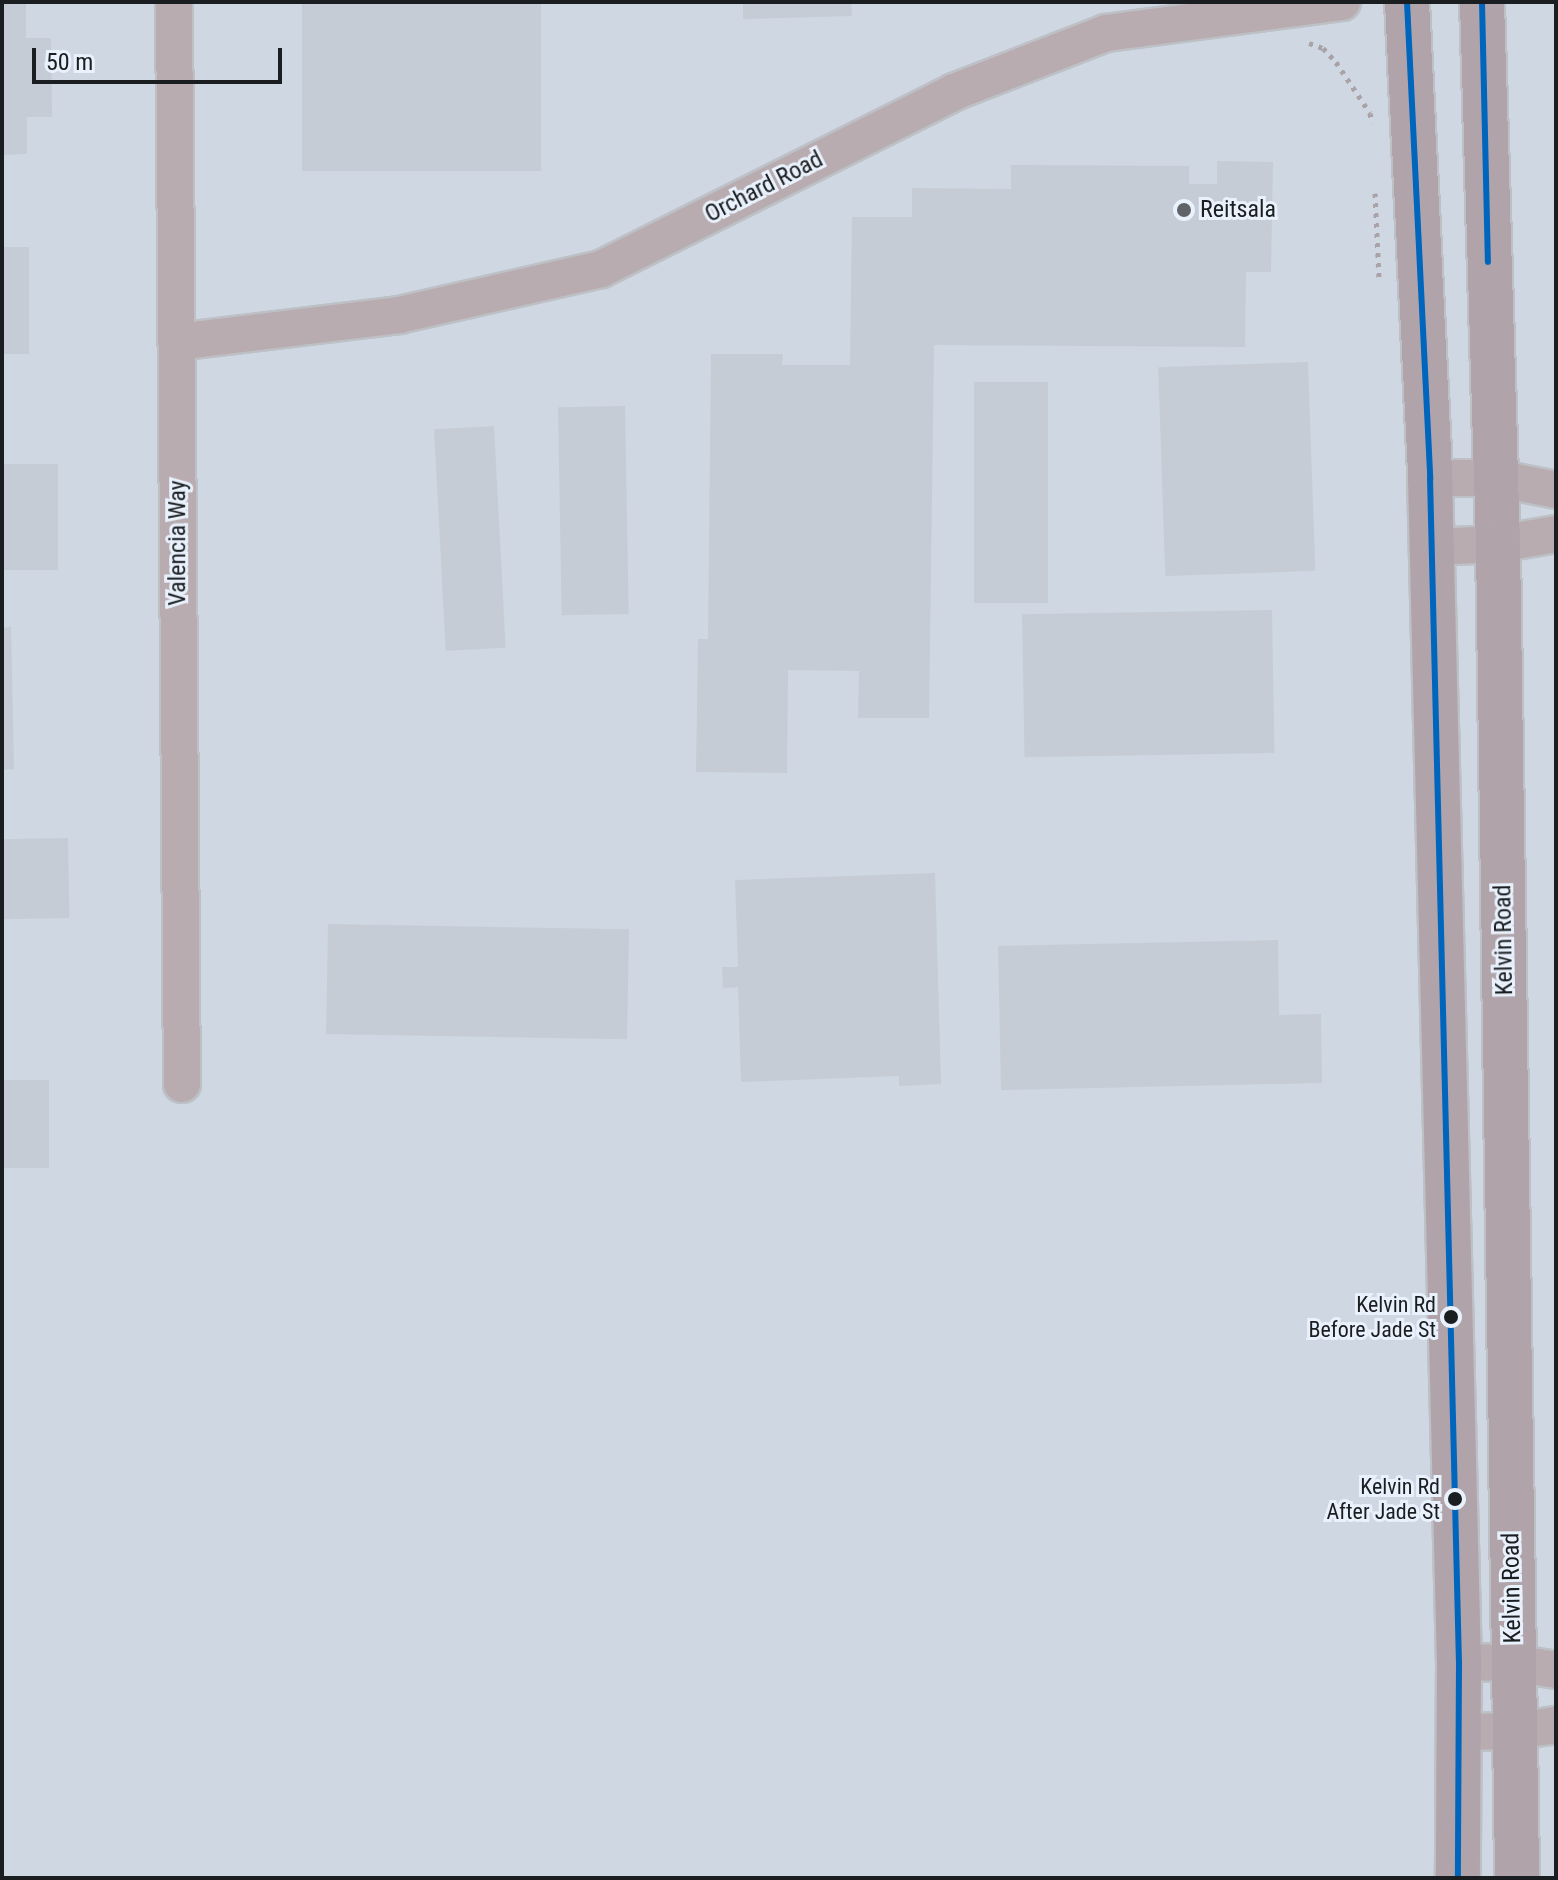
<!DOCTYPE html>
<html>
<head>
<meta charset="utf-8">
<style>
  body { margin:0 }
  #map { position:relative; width:1558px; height:1880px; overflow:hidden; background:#e0e5eb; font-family:"Roboto Condensed",sans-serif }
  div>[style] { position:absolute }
  .built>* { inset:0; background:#cfd7e2; transform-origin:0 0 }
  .building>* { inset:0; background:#c5ccd5; transform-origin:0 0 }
  .path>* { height:5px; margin-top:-2.5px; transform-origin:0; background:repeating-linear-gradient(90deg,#a9a2a6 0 4px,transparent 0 10px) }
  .roads { filter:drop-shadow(2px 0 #bdc1c6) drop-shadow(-2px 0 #bdc1c6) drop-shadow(0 2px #bdc1c6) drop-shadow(0 -2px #bdc1c6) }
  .minor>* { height:36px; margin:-18px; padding:0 18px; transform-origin:18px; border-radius:18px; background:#b8acb0 }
  .primary>* { height:44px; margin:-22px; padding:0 22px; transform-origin:22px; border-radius:22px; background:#b0a4aa }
  .bus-1>* { height:6px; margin:-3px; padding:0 3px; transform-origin:3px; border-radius:3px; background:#0065bd }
  .dots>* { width:22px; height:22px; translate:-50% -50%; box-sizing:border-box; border:4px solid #e9f2fc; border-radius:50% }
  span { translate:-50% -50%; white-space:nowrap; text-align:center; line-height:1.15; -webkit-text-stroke:6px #e9f2fc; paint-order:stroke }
  .bus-label { font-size:22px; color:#1b1e21 }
  .right { translate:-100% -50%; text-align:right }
  .street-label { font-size:24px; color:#1b1e21 }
  .poi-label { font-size:24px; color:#1b1e21 }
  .left { translate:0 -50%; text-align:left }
  .frame { position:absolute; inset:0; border:4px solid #1b1e21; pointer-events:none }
  .scale { position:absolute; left:32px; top:48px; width:250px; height:36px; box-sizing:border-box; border:4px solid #1b1e21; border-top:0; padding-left:10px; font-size:24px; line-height:28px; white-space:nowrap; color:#1b1e21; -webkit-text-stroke:6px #e9f2fc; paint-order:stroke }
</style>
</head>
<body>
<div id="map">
  <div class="built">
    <div style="left:2px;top:2px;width:1554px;height:1876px"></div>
  </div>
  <div class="building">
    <div style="left:302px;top:2px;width:239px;height:169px"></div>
    <div style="clip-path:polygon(743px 2px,851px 2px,852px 16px,743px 19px)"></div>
    <div style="clip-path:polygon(2px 4px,26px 4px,26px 38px,51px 38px,52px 117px,27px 117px,27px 154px,2px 155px)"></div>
    <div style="clip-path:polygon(1217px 161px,1273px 162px,1271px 272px,1246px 272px,1245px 347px,934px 345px,929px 718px,858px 718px,859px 671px,788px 670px,787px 773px,696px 772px,698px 639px,708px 639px,711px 354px,783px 354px,782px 365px,850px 365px,852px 217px,912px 217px,912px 188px,1011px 189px,1011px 165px,1189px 166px,1189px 184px,1217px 184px)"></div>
    <div style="left:2px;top:247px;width:27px;height:107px"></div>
    <div style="left:1308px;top:362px;width:209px;height:150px;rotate:88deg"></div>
    <div style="left:974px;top:382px;width:74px;height:221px"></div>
    <div style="left:625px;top:406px;width:208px;height:67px;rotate:89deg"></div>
    <div style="left:494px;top:426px;width:222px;height:60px;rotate:87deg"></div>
    <div style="left:2px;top:464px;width:56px;height:106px"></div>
    <div style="left:1272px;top:610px;width:143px;height:250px;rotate:89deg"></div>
    <div style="clip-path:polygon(11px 627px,14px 769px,2px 770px,2px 628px)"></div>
    <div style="left:68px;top:838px;width:80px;height:66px;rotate:89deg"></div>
    <div style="clip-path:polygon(935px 873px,941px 1084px,899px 1086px,899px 1076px,741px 1082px,738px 987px,723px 988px,722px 967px,738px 967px,735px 880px)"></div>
    <div style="left:328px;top:924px;width:301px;height:110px;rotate:1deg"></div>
    <div style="clip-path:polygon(1278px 940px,1279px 1015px,1321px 1014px,1322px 1083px,1001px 1090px,998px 946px)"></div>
    <div style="left:49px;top:1080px;width:88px;height:47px;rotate:90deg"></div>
  </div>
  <div class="path">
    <div style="left:1309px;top:43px;width:15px;rotate:20deg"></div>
    <div style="left:1323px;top:48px;width:19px;rotate:47deg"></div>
    <div style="left:1336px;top:62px;width:61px;rotate:56.3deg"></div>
    <div style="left:1370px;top:113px;width:10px;rotate:79deg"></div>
    <div style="left:1375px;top:193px;width:86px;rotate:87.3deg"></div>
  </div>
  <div class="roads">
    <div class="minor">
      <div style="left:174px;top:2px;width:1082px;rotate:89.58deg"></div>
      <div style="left:177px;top:342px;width:224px;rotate:-6.9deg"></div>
      <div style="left:399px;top:315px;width:207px;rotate:-12.8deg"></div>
      <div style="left:601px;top:269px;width:395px;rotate:-26.6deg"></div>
      <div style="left:954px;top:92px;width:163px;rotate:-21.2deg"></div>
      <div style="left:1106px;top:33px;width:238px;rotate:-7.5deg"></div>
      <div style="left:1430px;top:478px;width:65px"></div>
      <div style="left:1495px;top:478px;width:62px;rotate:11.1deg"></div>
      <div style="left:1431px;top:547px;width:67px;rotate:-2.6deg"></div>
      <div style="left:1498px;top:544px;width:59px;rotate:-9.8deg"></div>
      <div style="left:1459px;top:1662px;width:54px;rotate:1.1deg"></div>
      <div style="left:1513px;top:1663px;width:44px;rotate:9.2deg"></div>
      <div style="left:1459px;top:1732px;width:55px;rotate:-1deg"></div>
      <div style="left:1514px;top:1731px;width:42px;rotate:-8.1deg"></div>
    </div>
    <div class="primary">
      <div style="left:1407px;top:2px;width:477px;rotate:87.2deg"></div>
      <div style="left:1430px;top:478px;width:1184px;rotate:88.6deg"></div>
      <div style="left:1459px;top:1662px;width:216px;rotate:90.3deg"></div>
      <div style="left:1482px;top:2px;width:542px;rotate:88.31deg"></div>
      <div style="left:1498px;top:544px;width:1334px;rotate:89.18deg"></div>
    </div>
  </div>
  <div class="bus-1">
    <div style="left:1407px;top:2px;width:477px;rotate:87.2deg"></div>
    <div style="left:1430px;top:478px;width:1184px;rotate:88.6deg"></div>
    <div style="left:1459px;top:1662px;width:216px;rotate:90.3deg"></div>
    <div style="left:1482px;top:2px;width:260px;rotate:88.7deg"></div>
  </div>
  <div class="dots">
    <div style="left:1184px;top:210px;background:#606468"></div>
    <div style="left:1451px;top:1317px;background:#1b1e21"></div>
    <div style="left:1455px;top:1499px;background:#1b1e21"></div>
  </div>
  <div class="bus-label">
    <span class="right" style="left:1436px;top:1317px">Kelvin Rd<br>Before Jade St</span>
    <span class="right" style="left:1440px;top:1499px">Kelvin Rd<br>After Jade St</span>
  </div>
  <div class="street-label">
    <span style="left:764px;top:187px;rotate:-27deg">Orchard Road</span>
    <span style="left:178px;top:543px;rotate:-90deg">Valencia Way</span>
    <span style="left:1504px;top:940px;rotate:-91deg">Kelvin Road</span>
    <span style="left:1512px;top:1588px;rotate:-91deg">Kelvin Road</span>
  </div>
  <div class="poi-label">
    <span class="left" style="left:1200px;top:210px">Reitsala</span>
  </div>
  <div class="frame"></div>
  <div class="scale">50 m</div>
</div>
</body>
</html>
